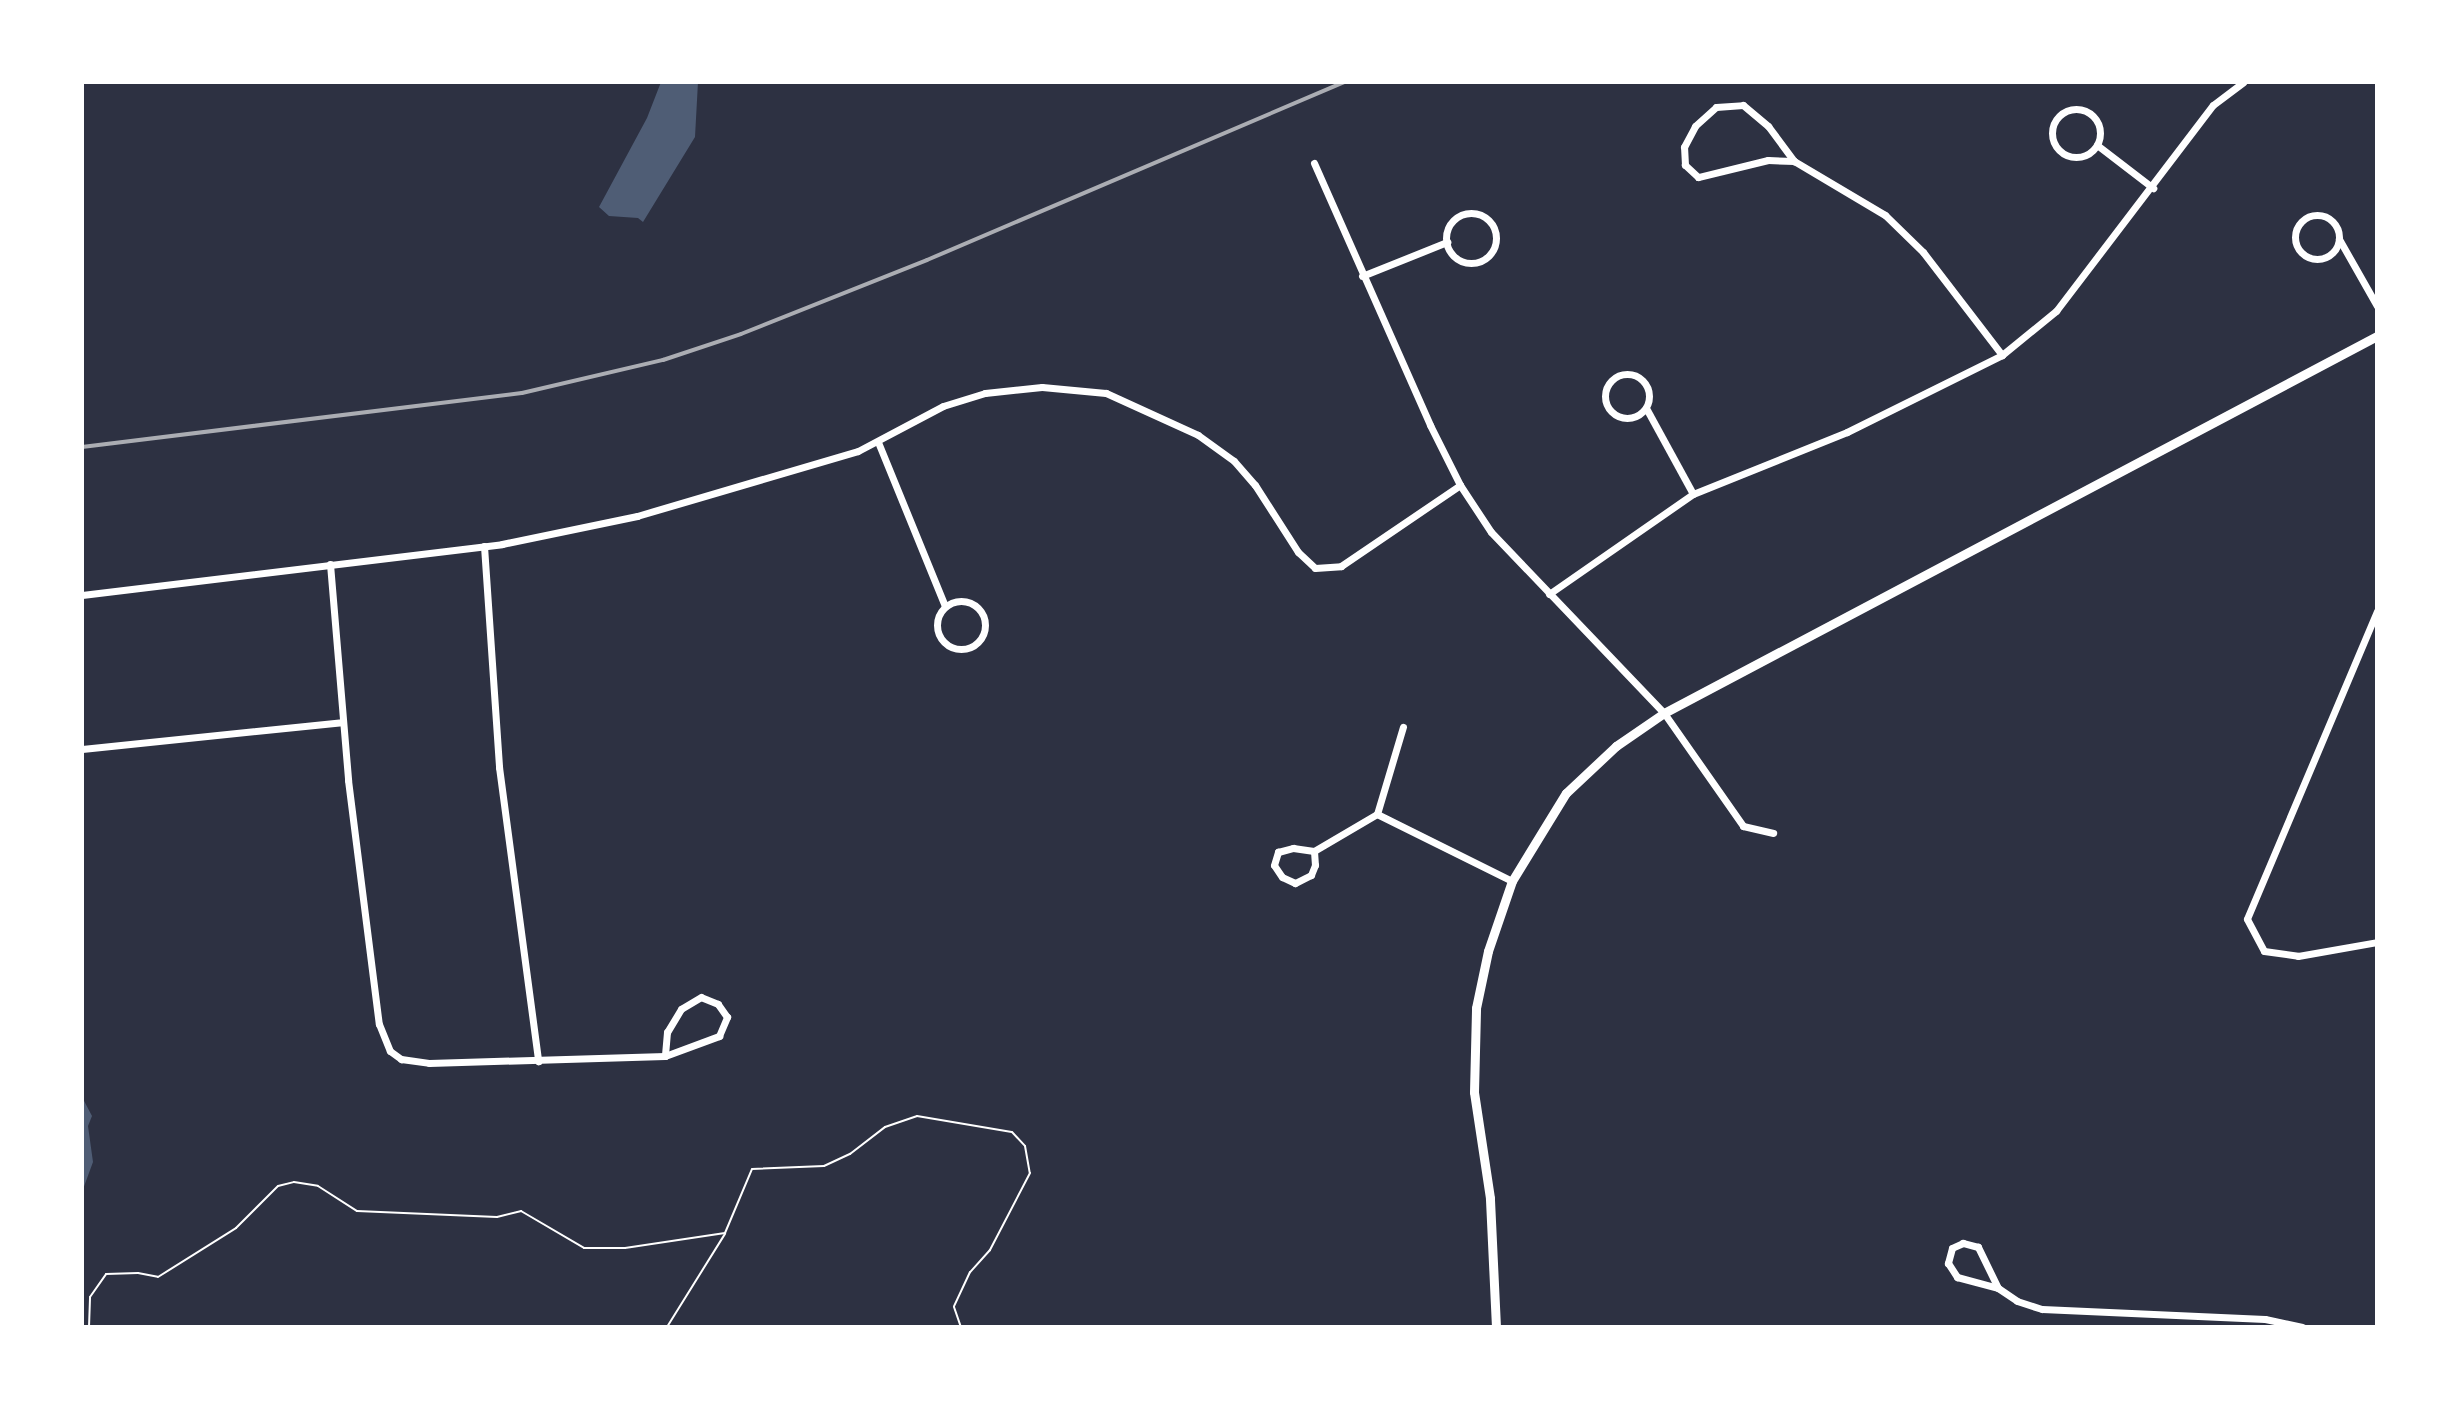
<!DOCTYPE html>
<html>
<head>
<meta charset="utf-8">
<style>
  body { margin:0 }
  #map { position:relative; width:2459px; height:1409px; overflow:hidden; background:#2d3142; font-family:Inter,sans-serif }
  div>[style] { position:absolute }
  .water>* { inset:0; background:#4f5d75 }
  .path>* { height:2px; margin:-1px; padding:0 1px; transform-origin:1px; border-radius:1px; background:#fff }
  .minor>* { height:7px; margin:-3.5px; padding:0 3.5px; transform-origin:3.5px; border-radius:3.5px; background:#fff }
  .minor>.ring { margin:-3.5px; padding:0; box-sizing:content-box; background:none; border:7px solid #fff; border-radius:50% }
  .tertiary>* { height:9px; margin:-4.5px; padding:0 4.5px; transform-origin:4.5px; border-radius:4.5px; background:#fff }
  .rail>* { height:4px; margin:-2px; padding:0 2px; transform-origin:2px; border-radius:2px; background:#abadb3 }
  span { translate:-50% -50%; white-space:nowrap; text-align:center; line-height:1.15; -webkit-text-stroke:6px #fff; paint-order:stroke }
  .frame { position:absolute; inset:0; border:84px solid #fff; pointer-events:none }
</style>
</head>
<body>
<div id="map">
  <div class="water">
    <div style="clip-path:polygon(661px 82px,698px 82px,695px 137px,643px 222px,638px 218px,609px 216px,599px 207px,647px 118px)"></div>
    <div style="clip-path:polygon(82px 1097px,92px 1116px,88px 1126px,93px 1162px,82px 1192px)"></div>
  </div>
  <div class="path">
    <div style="left:89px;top:1327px;width:30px;rotate:-88deg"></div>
    <div style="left:90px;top:1297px;width:28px;rotate:-55deg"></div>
    <div style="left:106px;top:1274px;width:32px;rotate:-2deg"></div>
    <div style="left:138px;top:1273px;width:20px;rotate:11deg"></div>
    <div style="left:158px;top:1277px;width:92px;rotate:-32.1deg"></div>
    <div style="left:236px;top:1228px;width:59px;rotate:-45deg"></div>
    <div style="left:278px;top:1186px;width:16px;rotate:-14deg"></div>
    <div style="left:294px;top:1182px;width:24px;rotate:9deg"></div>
    <div style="left:318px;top:1186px;width:46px;rotate:32.7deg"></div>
    <div style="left:357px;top:1211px;width:140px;rotate:2.5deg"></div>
    <div style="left:497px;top:1217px;width:25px;rotate:-14deg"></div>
    <div style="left:521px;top:1211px;width:73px;rotate:30.4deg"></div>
    <div style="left:584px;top:1248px;width:41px"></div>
    <div style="left:625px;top:1248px;width:101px;rotate:-8.5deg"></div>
    <div style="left:725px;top:1233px;width:69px;rotate:-67.1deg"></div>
    <div style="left:752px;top:1169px;width:72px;rotate:-2.4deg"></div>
    <div style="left:824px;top:1166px;width:29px;rotate:-25deg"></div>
    <div style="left:850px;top:1154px;width:44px;rotate:-37.6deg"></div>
    <div style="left:885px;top:1127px;width:34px;rotate:-19deg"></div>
    <div style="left:917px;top:1116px;width:96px;rotate:9.6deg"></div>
    <div style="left:1012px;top:1132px;width:19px;rotate:47deg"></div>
    <div style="left:1025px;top:1146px;width:27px;rotate:80deg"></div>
    <div style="left:1030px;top:1173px;width:87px;rotate:117.5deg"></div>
    <div style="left:990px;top:1250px;width:30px;rotate:132deg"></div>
    <div style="left:970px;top:1272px;width:38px;rotate:115deg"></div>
    <div style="left:954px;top:1307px;width:21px;rotate:71deg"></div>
    <div style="left:667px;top:1327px;width:110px;rotate:-58.1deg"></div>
  </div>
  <div class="minor">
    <div class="ring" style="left:2052px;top:109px;width:41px;height:41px"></div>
    <div style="left:2097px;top:145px;width:71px;rotate:37.5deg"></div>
    <div style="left:1794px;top:161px;width:26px;rotate:-178deg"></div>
    <div style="left:1768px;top:160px;width:72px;rotate:166.3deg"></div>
    <div style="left:1698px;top:177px;width:18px;rotate:-137deg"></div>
    <div style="left:1685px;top:165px;width:18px;rotate:-93deg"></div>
    <div style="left:1684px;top:147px;width:24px;rotate:-62deg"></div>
    <div style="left:1695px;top:126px;width:28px;rotate:-42deg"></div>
    <div style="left:1716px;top:107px;width:27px;rotate:-4deg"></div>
    <div style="left:1743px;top:105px;width:33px;rotate:40deg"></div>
    <div style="left:1768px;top:126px;width:44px;rotate:53.4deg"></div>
    <div style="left:1794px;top:161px;width:106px;rotate:30.7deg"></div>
    <div style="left:1885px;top:215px;width:53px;rotate:44.2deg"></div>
    <div style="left:1923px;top:252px;width:130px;rotate:52.5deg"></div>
    <div style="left:1314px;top:163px;width:287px;rotate:66.1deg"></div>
    <div style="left:1430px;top:425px;width:67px;rotate:63.4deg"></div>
    <div style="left:1460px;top:485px;width:56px;rotate:56.6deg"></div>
    <div style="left:1491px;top:532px;width:250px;rotate:46.3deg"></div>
    <div style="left:1664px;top:713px;width:138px;rotate:55deg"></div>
    <div style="left:1743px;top:826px;width:31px;rotate:13deg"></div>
    <div class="ring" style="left:1446px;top:213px;width:43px;height:43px"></div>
    <div class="ring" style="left:2295px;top:215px;width:37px;height:37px"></div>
    <div style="left:2339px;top:239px;width:77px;rotate:60.4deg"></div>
    <div style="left:1362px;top:276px;width:92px;rotate:-21.8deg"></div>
    <div class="ring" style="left:1605px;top:374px;width:37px;height:37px"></div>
    <div style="left:1646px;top:408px;width:98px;rotate:61.3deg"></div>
    <div style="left:878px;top:442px;width:177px;rotate:67.8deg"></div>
    <div style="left:484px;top:546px;width:222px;rotate:86.1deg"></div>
    <div style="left:499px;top:767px;width:297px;rotate:82.4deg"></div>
    <div style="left:330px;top:564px;width:217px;rotate:85.2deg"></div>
    <div style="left:348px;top:780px;width:246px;rotate:82.8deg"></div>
    <div style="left:379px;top:1024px;width:29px;rotate:68deg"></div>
    <div style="left:390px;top:1051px;width:14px;rotate:36deg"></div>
    <div style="left:401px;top:1059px;width:28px;rotate:8deg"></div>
    <div style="left:429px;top:1063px;width:236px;rotate:-1.7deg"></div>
    <div style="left:665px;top:1056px;width:58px;rotate:-20.3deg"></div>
    <div style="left:719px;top:1036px;width:21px;rotate:-67deg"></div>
    <div style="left:727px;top:1017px;width:16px;rotate:-125deg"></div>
    <div style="left:718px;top:1004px;width:18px;rotate:-158deg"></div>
    <div style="left:701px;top:997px;width:23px;rotate:149deg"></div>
    <div style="left:681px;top:1009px;width:27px;rotate:121deg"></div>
    <div style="left:667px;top:1032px;width:24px;rotate:95deg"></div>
    <div style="left:1549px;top:594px;width:175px;rotate:-34.8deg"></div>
    <div style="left:1693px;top:494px;width:166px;rotate:-21.9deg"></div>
    <div style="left:1847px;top:432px;width:173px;rotate:-26.4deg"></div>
    <div style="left:2002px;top:355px;width:70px;rotate:-39.2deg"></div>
    <div style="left:2056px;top:311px;width:259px;rotate:-52.7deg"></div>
    <div style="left:2213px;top:105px;width:38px;rotate:-37deg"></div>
    <div style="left:82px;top:595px;width:423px;rotate:-6.9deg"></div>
    <div style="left:502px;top:544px;width:138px;rotate:-11.7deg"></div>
    <div style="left:637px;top:516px;width:230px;rotate:-16.4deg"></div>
    <div style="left:858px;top:451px;width:96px;rotate:-27.9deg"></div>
    <div style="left:943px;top:406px;width:44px;rotate:-17.2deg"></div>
    <div style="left:985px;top:393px;width:57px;rotate:-6deg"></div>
    <div style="left:1042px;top:387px;width:64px;rotate:5.4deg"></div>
    <div style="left:1106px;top:393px;width:101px;rotate:24.5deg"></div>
    <div style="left:1198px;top:435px;width:44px;rotate:35.8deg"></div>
    <div style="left:1234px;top:461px;width:32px;rotate:49deg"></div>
    <div style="left:1255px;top:485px;width:80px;rotate:57.3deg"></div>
    <div style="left:1298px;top:552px;width:23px;rotate:43deg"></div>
    <div style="left:1315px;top:568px;width:26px;rotate:-4deg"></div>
    <div style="left:1341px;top:566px;width:144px;rotate:-34.2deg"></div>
    <div class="ring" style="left:937px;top:601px;width:41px;height:41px"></div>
    <div style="left:2377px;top:611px;width:334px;rotate:112.9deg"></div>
    <div style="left:2247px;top:919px;width:36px;rotate:62deg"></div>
    <div style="left:2264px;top:951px;width:34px;rotate:8deg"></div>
    <div style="left:2298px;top:956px;width:80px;rotate:-10deg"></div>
    <div style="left:82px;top:749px;width:261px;rotate:-5.9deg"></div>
    <div style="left:1377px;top:814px;width:151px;rotate:26.4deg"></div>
    <div style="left:1314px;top:851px;width:14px;rotate:86deg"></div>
    <div style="left:1315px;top:865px;width:11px;rotate:112deg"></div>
    <div style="left:1311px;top:875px;width:18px;rotate:153deg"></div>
    <div style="left:1295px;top:883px;width:14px;rotate:-155deg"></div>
    <div style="left:1282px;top:877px;width:14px;rotate:-124deg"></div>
    <div style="left:1274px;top:865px;width:14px;rotate:-73deg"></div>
    <div style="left:1278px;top:852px;width:16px;rotate:-15deg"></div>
    <div style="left:1293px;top:848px;width:21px;rotate:8deg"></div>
    <div style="left:1314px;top:851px;width:73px;rotate:-30.4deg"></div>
    <div style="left:1377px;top:814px;width:91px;rotate:-73.4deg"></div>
    <div style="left:1998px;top:1288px;width:46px;rotate:-116deg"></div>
    <div style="left:1978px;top:1247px;width:16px;rotate:-165deg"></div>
    <div style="left:1963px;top:1243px;width:12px;rotate:156deg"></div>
    <div style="left:1952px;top:1248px;width:16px;rotate:105deg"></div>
    <div style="left:1948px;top:1263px;width:17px;rotate:57deg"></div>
    <div style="left:1957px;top:1277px;width:42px;rotate:15deg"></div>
    <div style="left:1998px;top:1288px;width:23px;rotate:34deg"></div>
    <div style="left:2017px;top:1301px;width:26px;rotate:18deg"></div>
    <div style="left:2042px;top:1309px;width:223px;rotate:2.6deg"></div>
    <div style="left:2265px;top:1319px;width:38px;rotate:12deg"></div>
  </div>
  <div class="tertiary">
    <div style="left:1496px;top:1327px;width:129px;rotate:-92.7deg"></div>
    <div style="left:1490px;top:1198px;width:107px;rotate:-98.6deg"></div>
    <div style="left:1474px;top:1092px;width:84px;rotate:-88.6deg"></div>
    <div style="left:1476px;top:1008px;width:58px;rotate:-78.1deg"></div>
    <div style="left:1488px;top:951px;width:74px;rotate:-71.1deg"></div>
    <div style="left:1512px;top:881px;width:103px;rotate:-58.5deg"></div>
    <div style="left:1566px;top:793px;width:69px;rotate:-43.2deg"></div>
    <div style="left:1616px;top:746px;width:58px;rotate:-34.5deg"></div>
    <div style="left:1664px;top:713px;width:807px;rotate:-27.87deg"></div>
  </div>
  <div class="rail">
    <div style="left:82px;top:447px;width:443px;rotate:-7deg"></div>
    <div style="left:522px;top:393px;width:145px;rotate:-13.2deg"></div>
    <div style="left:663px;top:360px;width:82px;rotate:-18.4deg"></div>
    <div style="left:741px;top:334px;width:200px;rotate:-21.7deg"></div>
    <div style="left:927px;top:260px;width:454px;rotate:-23.1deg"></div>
  </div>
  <div class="frame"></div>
</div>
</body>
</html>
